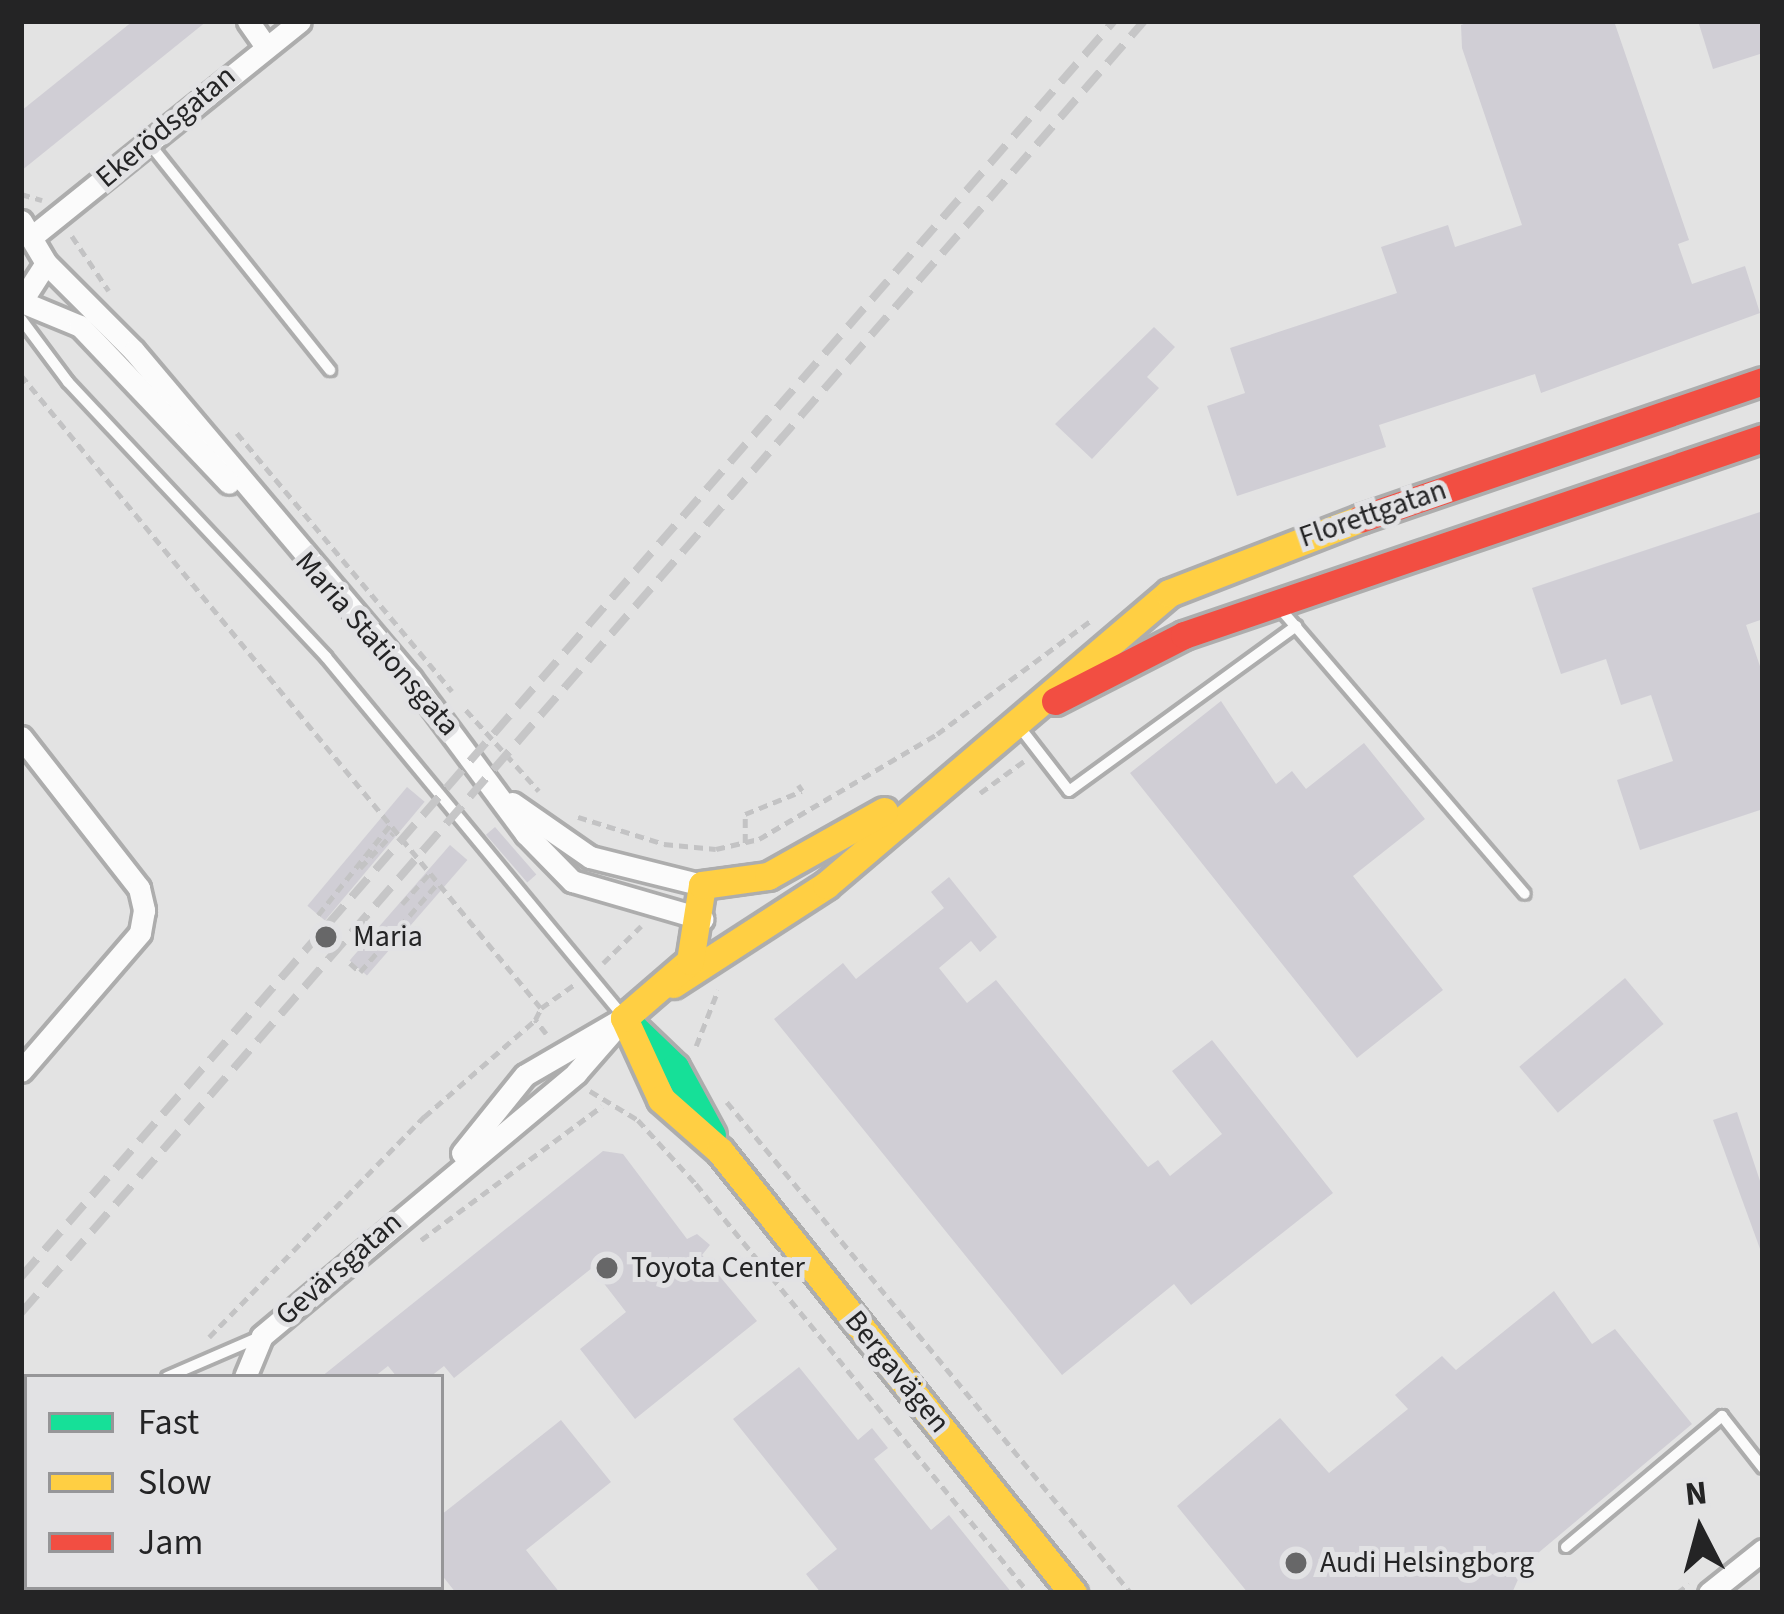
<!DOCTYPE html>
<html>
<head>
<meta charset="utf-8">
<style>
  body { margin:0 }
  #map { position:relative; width:1784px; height:1614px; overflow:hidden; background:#e3e3e3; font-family:"Source Sans 3",sans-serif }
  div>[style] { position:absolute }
  .building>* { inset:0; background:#d0ced5; transform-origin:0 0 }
  .path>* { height:4.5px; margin-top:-2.25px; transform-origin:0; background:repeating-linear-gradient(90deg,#c3c3c4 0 9px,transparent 0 15px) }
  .roads { filter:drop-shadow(3px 0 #adadad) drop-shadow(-3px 0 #adadad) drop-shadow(0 3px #adadad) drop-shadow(0 -3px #adadad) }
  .lane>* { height:10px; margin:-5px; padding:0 5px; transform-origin:5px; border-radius:5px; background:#fbfbfb }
  .street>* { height:21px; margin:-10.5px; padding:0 10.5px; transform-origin:10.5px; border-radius:10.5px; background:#fbfbfb }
  .fast>* { height:27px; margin:-13.5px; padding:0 13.5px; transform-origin:13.5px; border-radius:13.5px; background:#16e098 }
  .slow>* { height:27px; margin:-13.5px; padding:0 13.5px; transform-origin:13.5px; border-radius:13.5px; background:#ffcf43 }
  .jam>* { height:27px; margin:-13.5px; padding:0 13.5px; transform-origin:13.5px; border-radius:13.5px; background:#f24e42 }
  .rail>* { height:8px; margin-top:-4px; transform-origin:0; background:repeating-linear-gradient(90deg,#c6c6c7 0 24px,transparent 0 36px) }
  .dots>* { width:33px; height:33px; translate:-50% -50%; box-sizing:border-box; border:6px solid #e2e2e4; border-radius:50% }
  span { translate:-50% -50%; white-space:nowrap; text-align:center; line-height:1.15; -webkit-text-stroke:10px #e2e2e4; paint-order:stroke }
  .street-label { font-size:30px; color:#242425 }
  .poi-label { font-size:30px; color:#242425 }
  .left { translate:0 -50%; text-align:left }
  .frame { position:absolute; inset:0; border:24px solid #242425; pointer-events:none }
  .legend { position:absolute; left:24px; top:1374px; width:420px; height:216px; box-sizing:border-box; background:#e2e2e4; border:3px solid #969698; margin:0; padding:15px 21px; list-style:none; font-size:36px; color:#242425 }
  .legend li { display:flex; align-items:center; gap:24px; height:60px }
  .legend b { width:60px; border:3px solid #969698 }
  .north { position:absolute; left:1640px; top:1470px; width:120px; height:120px; -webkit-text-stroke:9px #e2e2e4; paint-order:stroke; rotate:354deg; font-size:33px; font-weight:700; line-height:48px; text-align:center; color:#242425 }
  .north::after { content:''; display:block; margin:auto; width:42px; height:54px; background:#242425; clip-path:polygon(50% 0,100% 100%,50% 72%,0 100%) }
</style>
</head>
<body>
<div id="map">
  <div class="building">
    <div style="clip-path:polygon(133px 21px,207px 21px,21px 171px,21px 111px)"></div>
    <div style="clip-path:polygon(1472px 21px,1614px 21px,1689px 240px,1678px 244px,1692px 284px,1745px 266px,1760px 313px,1541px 393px,1535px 374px,1379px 425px,1386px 447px,1237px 496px,1207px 406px,1245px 393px,1230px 348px,1397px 293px,1381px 247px,1448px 225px,1455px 247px,1522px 225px,1462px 48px,1461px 25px)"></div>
    <div style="clip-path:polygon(1698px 21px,1763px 21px,1763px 53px,1713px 69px)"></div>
    <div style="clip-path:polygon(1154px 327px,1175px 347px,1147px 377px,1159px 388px,1092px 459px,1055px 424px)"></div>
    <div style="clip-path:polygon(1763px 511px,1763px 619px,1746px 625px,1763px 675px,1763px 809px,1640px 850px,1617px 780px,1673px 761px,1651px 695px,1621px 705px,1606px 659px,1561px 674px,1532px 588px)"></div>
    <div style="clip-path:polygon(1221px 701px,1276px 784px,1292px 771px,1306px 789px,1364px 743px,1425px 819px,1353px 876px,1443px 990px,1357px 1058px,1130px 773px)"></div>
    <div style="left:407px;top:787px;width:23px;height:155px;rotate:40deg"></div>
    <div style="left:495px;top:827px;width:63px;height:12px;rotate:49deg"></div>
    <div style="left:450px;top:845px;width:23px;height:153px;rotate:41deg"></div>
    <div style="clip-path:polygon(949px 877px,997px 937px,980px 952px,971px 941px,939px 968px,967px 1003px,996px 980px,1148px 1167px,1158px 1160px,1170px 1176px,1222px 1134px,1172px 1071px,1212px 1040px,1333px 1193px,1191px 1305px,1174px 1284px,1062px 1375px,774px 1019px,843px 963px,856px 979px,944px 908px,931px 892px)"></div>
    <div style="left:1625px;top:978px;width:60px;height:138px;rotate:50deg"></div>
    <div style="clip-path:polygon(1737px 1112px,1763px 1190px,1763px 1257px,1713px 1120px)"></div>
    <div style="clip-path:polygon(603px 1151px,623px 1154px,687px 1239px,697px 1234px,710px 1245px,702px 1255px,757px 1321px,635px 1419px,580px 1349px,626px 1312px,592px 1268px,454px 1378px,444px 1366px,430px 1377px,397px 1377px,388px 1366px,374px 1377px,321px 1377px)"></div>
    <div style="clip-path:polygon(1554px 1291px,1592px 1344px,1615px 1329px,1692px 1424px,1525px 1564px,1512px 1593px,1248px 1593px,1177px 1506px,1280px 1418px,1329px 1473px,1408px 1409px,1395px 1395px,1442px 1356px,1456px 1370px)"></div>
    <div style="clip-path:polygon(799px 1367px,858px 1440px,872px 1428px,888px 1448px,874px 1459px,931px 1530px,949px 1515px,1012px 1593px,821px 1593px,806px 1574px,837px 1549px,733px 1419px)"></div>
    <div style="clip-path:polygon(561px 1420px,611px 1482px,526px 1550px,560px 1593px,456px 1593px,441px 1574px,441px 1515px)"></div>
  </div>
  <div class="path">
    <div style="left:21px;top:194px;width:22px;rotate:16deg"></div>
    <div style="left:72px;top:236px;width:66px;rotate:56.1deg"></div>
    <div style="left:21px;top:375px;width:819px;rotate:50.6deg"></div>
    <div style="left:237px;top:433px;width:336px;rotate:50.2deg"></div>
    <div style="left:466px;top:710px;width:109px;rotate:48deg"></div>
    <div style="left:980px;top:793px;width:54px;rotate:-36deg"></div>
    <div style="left:578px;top:817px;width:90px;rotate:17.4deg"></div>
    <div style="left:664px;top:844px;width:52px;rotate:5.5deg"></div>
    <div style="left:716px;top:849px;width:44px;rotate:-13.1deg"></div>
    <div style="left:759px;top:839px;width:207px;rotate:-30.5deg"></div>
    <div style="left:937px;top:734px;width:194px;rotate:-36.4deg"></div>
    <div style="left:745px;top:843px;width:29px;rotate:-90deg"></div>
    <div style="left:745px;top:814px;width:61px;rotate:-22deg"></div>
    <div style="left:802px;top:791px;width:7px;rotate:-124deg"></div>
    <div style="left:360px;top:868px;width:48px;rotate:-46.7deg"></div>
    <div style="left:402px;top:904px;width:40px;rotate:-48deg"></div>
    <div style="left:318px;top:915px;width:115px;rotate:-51.3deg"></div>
    <div style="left:350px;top:963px;width:13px;rotate:42deg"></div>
    <div style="left:360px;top:972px;width:118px;rotate:-48.8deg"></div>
    <div style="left:603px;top:963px;width:53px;rotate:-44.2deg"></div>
    <div style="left:546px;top:1034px;width:18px;rotate:-128deg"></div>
    <div style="left:535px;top:1020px;width:13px;rotate:-63deg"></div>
    <div style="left:541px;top:1008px;width:42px;rotate:-35.2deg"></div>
    <div style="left:696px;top:1046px;width:60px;rotate:-68.6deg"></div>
    <div style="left:590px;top:1091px;width:56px;rotate:31.1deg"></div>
    <div style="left:638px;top:1120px;width:86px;rotate:47.8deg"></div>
    <div style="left:696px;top:1184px;width:527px;rotate:50.85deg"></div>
    <div style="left:727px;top:1102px;width:636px;rotate:50.55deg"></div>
    <div style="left:421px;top:1240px;width:225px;rotate:-36.5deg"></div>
    <div style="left:209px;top:1337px;width:308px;rotate:-45.7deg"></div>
    <div style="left:424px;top:1117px;width:147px;rotate:-41.1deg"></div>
    <div style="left:1677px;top:1593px;width:15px;rotate:-37deg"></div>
  </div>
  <div class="roads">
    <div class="lane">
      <div style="left:148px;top:142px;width:292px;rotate:51.4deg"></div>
      <div style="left:21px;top:319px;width:79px;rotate:53.3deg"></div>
      <div style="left:68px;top:382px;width:377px;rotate:46.8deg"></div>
      <div style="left:326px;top:657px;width:465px;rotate:50.4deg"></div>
      <div style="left:1278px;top:606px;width:379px;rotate:49.4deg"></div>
      <div style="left:1018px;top:725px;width:83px;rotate:52.3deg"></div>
      <div style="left:1069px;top:791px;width:281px;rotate:-36deg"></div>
      <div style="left:167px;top:1377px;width:98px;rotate:-23.4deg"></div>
      <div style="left:21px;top:1527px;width:10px;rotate:-53deg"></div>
      <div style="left:1566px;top:1547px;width:204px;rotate:-40deg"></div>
      <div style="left:1722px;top:1416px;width:66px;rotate:51.7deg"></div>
    </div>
    <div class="street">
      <div style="left:248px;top:21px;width:29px;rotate:55deg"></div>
      <div style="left:21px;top:221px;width:49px;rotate:59.2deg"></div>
      <div style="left:46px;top:263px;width:124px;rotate:45deg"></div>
      <div style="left:134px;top:351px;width:429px;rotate:49.8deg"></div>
      <div style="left:411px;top:679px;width:193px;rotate:53.4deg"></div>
      <div style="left:526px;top:834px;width:66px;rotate:45.6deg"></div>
      <div style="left:572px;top:881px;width:136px;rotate:16.2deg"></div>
      <div style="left:34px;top:235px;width:341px;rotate:-38.8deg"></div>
      <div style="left:21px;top:302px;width:46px;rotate:-57.3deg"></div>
      <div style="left:22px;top:302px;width:63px;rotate:22.5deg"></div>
      <div style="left:80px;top:326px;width:216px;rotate:46.5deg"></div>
      <div style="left:21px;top:737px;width:192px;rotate:52deg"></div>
      <div style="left:139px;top:888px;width:23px;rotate:77deg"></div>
      <div style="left:144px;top:910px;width:23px;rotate:100deg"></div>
      <div style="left:140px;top:933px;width:182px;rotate:130.8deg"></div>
      <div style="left:512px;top:803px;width:95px;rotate:34.7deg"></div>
      <div style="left:590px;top:857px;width:115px;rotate:14deg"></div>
      <div style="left:462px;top:1153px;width:100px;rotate:-51.1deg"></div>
      <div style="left:525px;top:1075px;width:108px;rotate:-30.1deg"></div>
      <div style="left:245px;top:1377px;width:44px;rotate:-67.5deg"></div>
      <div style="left:262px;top:1336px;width:410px;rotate:-39.9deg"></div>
      <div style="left:576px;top:1073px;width:73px;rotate:-48.9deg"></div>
      <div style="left:367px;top:1587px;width:7px;rotate:56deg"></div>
      <div style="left:1709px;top:1593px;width:69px;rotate:-38.5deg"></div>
    </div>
    <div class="fast">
      <div style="left:631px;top:1025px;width:61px;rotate:43.7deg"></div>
      <div style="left:675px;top:1067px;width:77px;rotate:61.4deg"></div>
    </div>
    <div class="slow">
      <div style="left:673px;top:984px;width:182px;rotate:-32.9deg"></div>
      <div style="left:826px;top:885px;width:450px;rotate:-40.4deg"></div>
      <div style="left:1169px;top:593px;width:205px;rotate:-21.2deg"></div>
      <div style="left:624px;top:1018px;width:89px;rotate:65.4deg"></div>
      <div style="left:661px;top:1099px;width:79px;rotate:41.4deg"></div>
      <div style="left:720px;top:1151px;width:566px;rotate:51.39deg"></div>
      <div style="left:624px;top:1018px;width:87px;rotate:-40.8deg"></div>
      <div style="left:690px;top:961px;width:77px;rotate:-81deg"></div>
      <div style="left:702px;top:885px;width:67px;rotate:-7.8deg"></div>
      <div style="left:768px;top:876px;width:133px;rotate:-29.3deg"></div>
    </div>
    <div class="jam">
      <div style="left:1360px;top:519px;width:426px;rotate:-18.9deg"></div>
      <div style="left:1055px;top:701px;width:145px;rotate:-27.1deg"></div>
      <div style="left:1184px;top:635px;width:612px;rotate:-18.79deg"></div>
    </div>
  </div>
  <div class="rail">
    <div style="left:21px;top:1277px;width:1665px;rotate:-48.97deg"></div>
    <div style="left:21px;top:1313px;width:1712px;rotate:-49deg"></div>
  </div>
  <div class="dots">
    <div style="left:326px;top:937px;background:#676768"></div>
    <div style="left:607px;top:1268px;background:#676768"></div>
    <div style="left:1296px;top:1563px;background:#676768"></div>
  </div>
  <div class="street-label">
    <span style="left:166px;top:127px;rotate:-40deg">Ekerödsgatan</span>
    <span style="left:1373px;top:514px;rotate:-19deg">Florettgatan</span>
    <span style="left:377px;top:644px;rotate:49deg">Maria Stationsgata</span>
    <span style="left:339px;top:1269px;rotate:-41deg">Gevärsgatan</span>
    <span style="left:897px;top:1372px;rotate:51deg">Bergavägen</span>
  </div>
  <div class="poi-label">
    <span class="left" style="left:353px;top:937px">Maria</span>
    <span class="left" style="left:631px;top:1268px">Toyota Center</span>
    <span class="left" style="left:1320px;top:1563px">Audi Helsingborg</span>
  </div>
  <div class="frame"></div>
  <ul class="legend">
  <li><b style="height:15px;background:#16e098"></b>Fast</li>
  <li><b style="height:15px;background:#ffcf43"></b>Slow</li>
  <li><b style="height:15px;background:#f24e42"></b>Jam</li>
  </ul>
  <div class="north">N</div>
</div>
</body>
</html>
